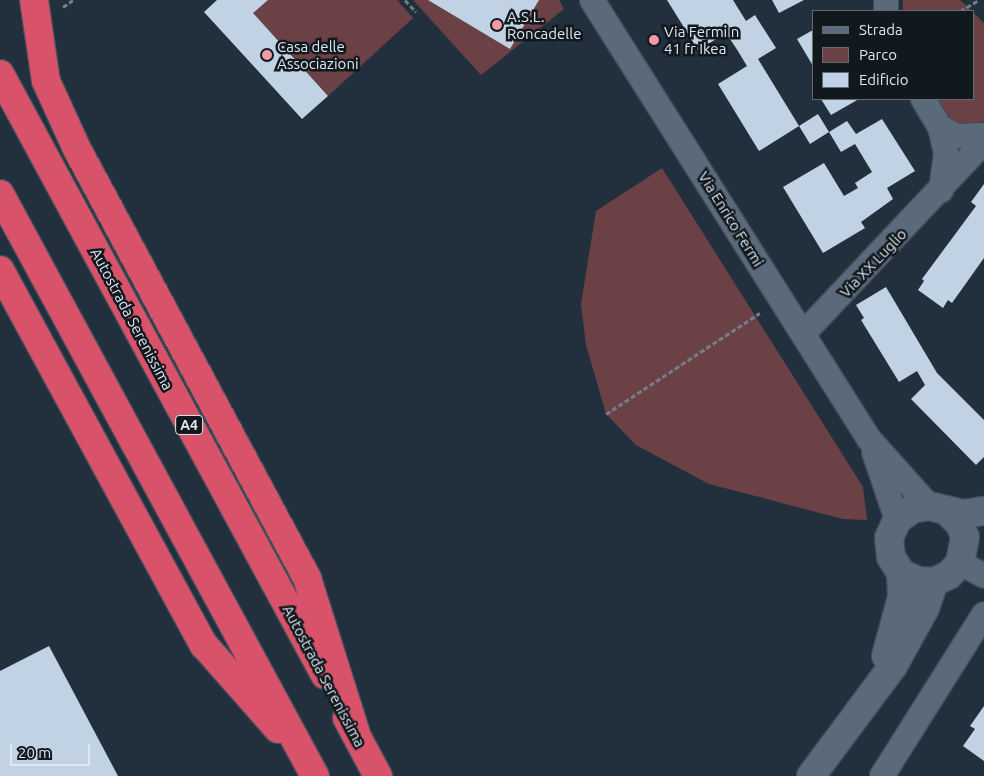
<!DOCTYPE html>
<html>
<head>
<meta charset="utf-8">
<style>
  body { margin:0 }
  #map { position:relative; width:984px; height:776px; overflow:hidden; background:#22303e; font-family:Ubuntu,sans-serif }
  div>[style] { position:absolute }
  .green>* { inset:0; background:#6c4146 }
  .building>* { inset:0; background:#c0d2e4 }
  .path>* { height:3px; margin-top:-1.5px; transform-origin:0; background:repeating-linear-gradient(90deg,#727e8a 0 5px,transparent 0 7.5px) }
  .roads { filter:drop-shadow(1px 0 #414e5a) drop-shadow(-1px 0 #414e5a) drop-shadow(0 1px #414e5a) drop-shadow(0 -1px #414e5a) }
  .minor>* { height:24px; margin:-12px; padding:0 12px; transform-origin:12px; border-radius:12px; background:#5a6a7a }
  .tertiary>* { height:28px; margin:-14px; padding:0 14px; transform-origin:14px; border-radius:14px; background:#5a6a7a }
  .motorway>* { height:28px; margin:-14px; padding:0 14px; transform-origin:14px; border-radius:14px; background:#d8526a }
  .dots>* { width:14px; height:14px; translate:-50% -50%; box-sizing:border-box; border:2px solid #11181e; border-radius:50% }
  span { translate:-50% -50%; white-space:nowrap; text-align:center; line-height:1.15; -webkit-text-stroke:5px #11181e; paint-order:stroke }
  .shield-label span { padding:1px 4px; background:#11181e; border:1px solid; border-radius:4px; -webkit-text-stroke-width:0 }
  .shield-label { font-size:14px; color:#dfe9f2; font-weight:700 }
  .poi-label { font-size:15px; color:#dfe9f2 }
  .left { translate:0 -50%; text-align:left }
  .street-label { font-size:15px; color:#dfe9f2 }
  .legend { position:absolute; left:812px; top:10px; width:162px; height:90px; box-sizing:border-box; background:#11181e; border:1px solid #636c73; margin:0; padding:6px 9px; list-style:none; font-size:15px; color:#dfe9f2 }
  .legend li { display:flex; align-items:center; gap:10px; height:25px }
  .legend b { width:25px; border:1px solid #636c73 }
  .scale { position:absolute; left:10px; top:744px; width:80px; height:22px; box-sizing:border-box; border:2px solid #dfe9f2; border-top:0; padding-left:6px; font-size:15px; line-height:18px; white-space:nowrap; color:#dfe9f2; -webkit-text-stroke:4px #11181e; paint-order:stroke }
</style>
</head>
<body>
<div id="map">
  <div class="green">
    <div style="clip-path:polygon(268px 0,397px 0,413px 18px,328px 96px,253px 13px)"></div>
    <div style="clip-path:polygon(413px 0,559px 0,564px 9px,481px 75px)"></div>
    <div style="clip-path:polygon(903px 0,960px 0,972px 11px,903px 11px)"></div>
    <div style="clip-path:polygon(973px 12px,984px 23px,984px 121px,964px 128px,950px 122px,936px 99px,973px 99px)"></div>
    <div style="clip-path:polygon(662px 168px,863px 487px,867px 520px,843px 519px,709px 484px,636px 445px,606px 414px,586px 345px,581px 304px,596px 211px)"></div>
  </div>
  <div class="building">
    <div style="clip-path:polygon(217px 0,268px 0,253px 13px,328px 96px,302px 119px,204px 12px)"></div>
    <div style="clip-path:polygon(428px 0,539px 0,510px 49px)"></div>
    <div style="clip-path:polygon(667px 0,733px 0,746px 21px,755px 15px,776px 48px,758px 59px,799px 126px,759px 151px,718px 84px,747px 66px,736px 48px,726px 33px,698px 50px)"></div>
    <div style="clip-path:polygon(772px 0,804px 0,779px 13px)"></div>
    <div style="clip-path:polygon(813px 30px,813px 66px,797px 39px)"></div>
    <div style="clip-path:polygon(821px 99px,859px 99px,831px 115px)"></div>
    <div style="clip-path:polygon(818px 114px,829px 132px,847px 121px,856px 134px,882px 119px,915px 171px,887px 188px,893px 199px,861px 222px,865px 228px,823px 253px,783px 187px,824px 163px,844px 196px,858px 188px,855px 183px,872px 172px,855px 144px,841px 152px,829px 132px,810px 144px,799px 126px)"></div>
    <div style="clip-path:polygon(984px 184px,984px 258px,952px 303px,948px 300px,943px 308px,918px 290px,924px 281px,922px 279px,976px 206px,971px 202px)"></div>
    <div style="clip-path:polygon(886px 287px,937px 373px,984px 420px,984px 457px,976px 465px,911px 399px,925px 385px,917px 371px,899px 382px,861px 320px,864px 318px,856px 305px)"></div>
    <div style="clip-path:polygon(49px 646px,118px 776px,0 776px,0 671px)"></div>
    <div style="clip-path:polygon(984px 706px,984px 761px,963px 746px,975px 729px,970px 726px)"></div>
  </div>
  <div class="path">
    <div style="left:405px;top:0;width:16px;rotate:47deg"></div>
    <div style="left:63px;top:7px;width:12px;rotate:-35deg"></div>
    <div style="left:960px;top:11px;width:22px;rotate:-30deg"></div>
    <div style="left:606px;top:414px;width:184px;rotate:-33.3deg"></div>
  </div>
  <div class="roads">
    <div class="minor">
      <div style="left:592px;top:0;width:519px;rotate:57.75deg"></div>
      <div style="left:869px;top:439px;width:90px;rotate:48.2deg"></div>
      <div style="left:886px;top:11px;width:11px;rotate:-90deg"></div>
      <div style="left:923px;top:99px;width:33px;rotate:59deg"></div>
      <div style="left:940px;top:127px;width:18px;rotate:29deg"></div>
      <div style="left:956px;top:136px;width:28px;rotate:-2deg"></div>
      <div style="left:940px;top:127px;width:28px;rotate:77deg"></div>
      <div style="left:946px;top:154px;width:37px;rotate:98deg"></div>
      <div style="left:804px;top:333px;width:262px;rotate:-46.7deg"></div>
      <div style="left:874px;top:452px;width:72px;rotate:71.3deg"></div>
      <div style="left:960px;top:563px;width:27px;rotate:28deg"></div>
      <div style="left:882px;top:776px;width:191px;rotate:-57.8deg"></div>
    </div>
    <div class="tertiary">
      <div style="left:947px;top:511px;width:18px;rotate:45deg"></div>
      <div style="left:960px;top:524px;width:14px;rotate:69deg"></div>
      <div style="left:965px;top:537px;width:26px;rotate:101deg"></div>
      <div style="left:960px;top:563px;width:16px;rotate:133deg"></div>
      <div style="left:949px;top:575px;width:17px;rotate:155deg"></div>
      <div style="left:934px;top:582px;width:16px;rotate:-176deg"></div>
      <div style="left:918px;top:581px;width:19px;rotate:-155deg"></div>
      <div style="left:901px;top:573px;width:19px;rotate:-122deg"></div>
      <div style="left:891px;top:557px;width:19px;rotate:-96deg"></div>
      <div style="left:889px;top:538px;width:20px;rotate:-66deg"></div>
      <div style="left:897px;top:520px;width:19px;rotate:-36deg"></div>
      <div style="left:912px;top:509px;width:17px;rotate:-10deg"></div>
      <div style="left:929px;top:506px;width:36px;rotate:13deg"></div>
      <div style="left:964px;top:514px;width:20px;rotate:-9deg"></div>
      <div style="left:886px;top:656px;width:61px;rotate:-74.8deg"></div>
      <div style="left:902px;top:597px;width:24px;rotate:-92deg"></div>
      <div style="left:811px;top:776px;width:137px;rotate:-53.3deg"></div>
      <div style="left:893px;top:666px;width:66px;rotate:-61.1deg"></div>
      <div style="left:925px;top:608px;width:28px;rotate:-71deg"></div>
    </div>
    <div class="motorway">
      <div style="left:34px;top:0;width:82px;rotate:81.6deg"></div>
      <div style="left:46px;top:81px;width:75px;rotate:65.5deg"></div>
      <div style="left:77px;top:149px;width:487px;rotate:61.8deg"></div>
      <div style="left:307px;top:578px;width:163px;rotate:72.5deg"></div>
      <div style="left:0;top:74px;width:683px;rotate:61.6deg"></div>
      <div style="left:0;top:194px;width:662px;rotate:61.58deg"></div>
      <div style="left:0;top:270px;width:427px;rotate:61.5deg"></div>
      <div style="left:204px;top:645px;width:112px;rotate:48.6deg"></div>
      <div style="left:347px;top:718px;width:66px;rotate:61.9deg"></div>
    </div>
  </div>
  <div class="dots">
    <div style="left:497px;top:25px;background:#f49aa4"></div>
    <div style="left:654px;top:40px;background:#f49aa4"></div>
    <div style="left:267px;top:55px;background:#f49aa4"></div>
  </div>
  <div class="shield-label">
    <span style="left:189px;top:425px">A4</span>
  </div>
  <div class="poi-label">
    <span class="left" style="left:507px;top:25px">A.S.L.<br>Roncadelle</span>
    <span class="left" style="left:664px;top:40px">Via Fermi n<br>41 fr Ikea</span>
    <span class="left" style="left:277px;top:55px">Casa delle<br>Associazioni</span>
  </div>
  <div class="street-label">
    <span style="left:731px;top:219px;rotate:58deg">Via Enrico Fermi</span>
    <span style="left:873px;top:263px;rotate:-46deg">Via XX Luglio</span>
    <span style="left:132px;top:319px;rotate:62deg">Autostrada Serenissima</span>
    <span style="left:324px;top:676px;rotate:62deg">Autostrada Serenissima</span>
  </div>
  <ul class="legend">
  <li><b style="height:6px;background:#5a6a7a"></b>Strada</li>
  <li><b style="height:14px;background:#6c4146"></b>Parco</li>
  <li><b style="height:14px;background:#c0d2e4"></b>Edificio</li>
  </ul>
  <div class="scale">20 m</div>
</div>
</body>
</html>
